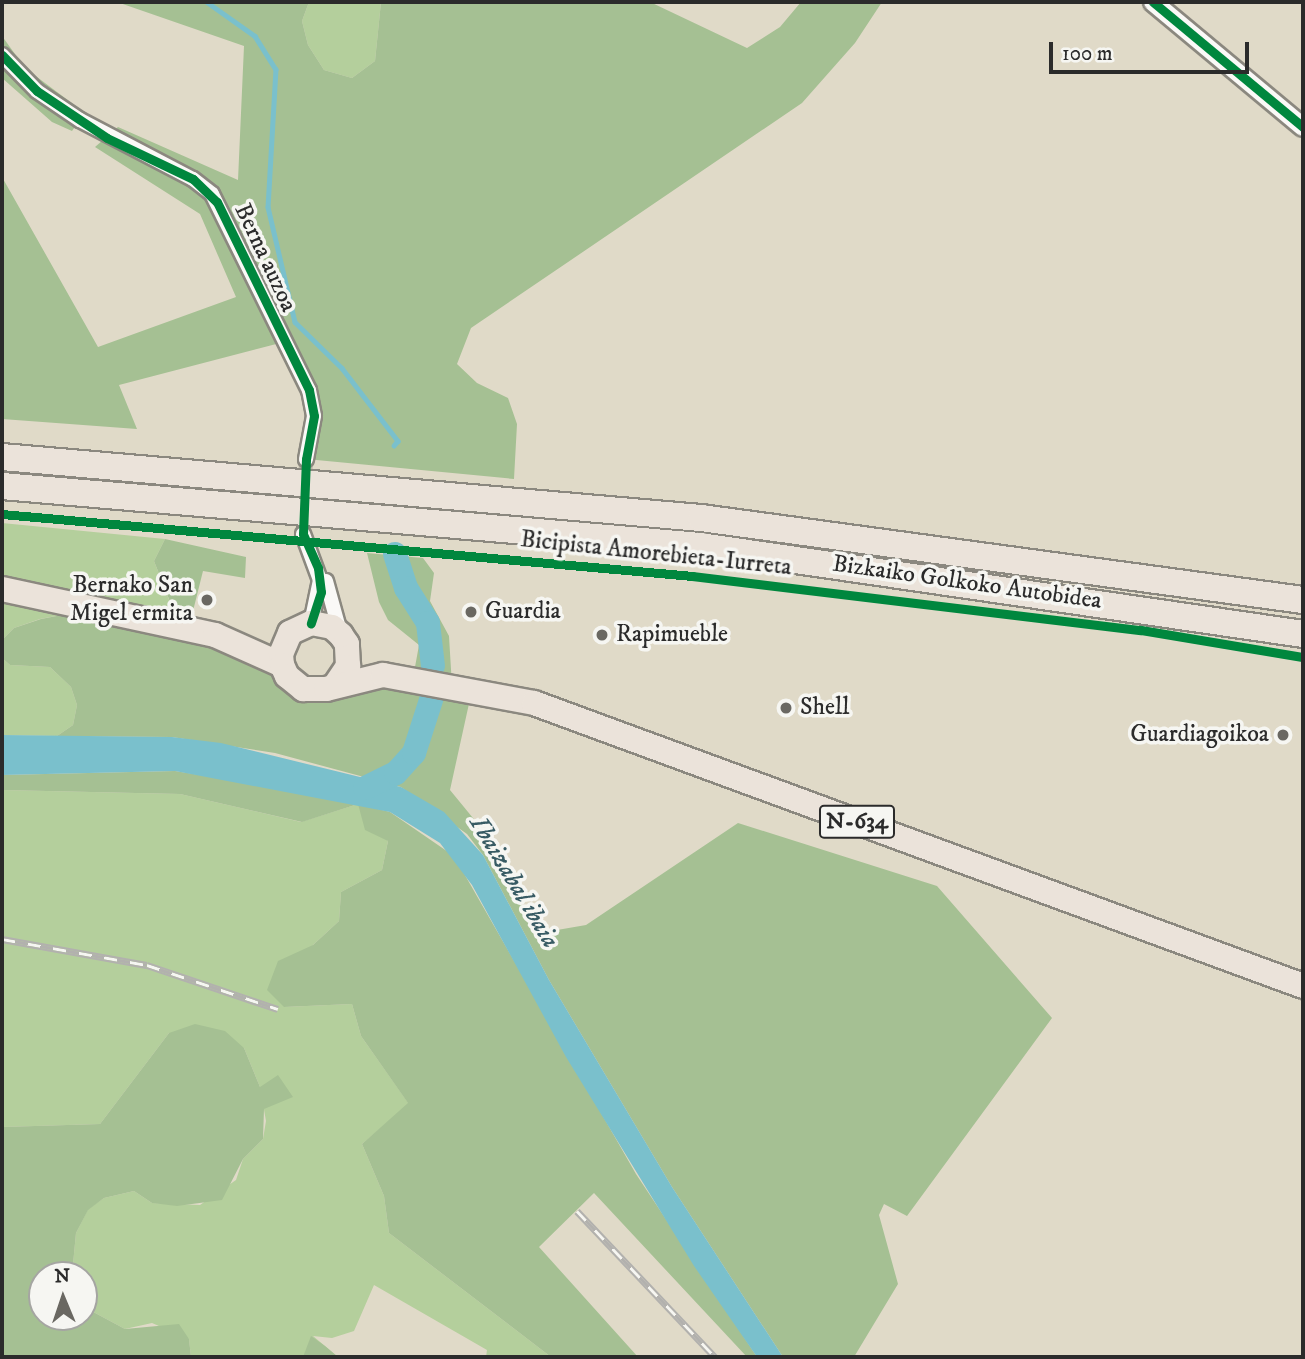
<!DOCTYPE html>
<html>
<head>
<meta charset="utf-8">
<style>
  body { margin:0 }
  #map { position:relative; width:1305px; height:1359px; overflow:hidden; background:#e0dac8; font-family:"IM FELL DW Pica",serif }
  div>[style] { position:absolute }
  .green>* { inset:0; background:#b4cf9c }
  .forest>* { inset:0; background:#a5c093 }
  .water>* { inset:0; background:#7ac0cc }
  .stream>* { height:4.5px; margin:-2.25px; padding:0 2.25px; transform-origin:2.25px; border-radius:2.25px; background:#7ac0cc }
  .river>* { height:24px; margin:-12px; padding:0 12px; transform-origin:12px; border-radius:12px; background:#7ac0cc }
  .minor-tunnel>* { height:14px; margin-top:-7px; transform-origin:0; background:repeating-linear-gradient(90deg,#bcb7a9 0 14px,transparent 0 21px) }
  .roads { filter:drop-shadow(2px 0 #8b887f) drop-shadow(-2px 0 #8b887f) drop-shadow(0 2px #8b887f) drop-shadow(0 -2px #8b887f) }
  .minor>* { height:14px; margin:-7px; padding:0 7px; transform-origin:7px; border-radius:7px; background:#faf9f7 }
  .tertiary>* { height:18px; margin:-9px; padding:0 9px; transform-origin:9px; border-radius:9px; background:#faf9f7 }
  .trunk>* { height:24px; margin:-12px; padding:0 12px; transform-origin:12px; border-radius:12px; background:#ebe3da }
  .motorway>* { height:26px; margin:-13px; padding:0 13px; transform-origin:13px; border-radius:13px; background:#ebe3da }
  .rail>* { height:7px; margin-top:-3.5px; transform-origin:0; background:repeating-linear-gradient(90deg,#f6f6f2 0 13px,#b2b1ae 0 26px); box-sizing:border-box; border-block:2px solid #b2b1ae }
  .cycleway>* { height:9px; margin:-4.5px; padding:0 4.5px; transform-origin:4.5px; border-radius:4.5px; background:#00873e }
  .dots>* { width:19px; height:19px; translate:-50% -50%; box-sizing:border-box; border:4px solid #f6f6f2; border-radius:50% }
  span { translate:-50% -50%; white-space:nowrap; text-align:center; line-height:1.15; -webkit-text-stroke:7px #f6f6f2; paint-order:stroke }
  .shield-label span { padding:2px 5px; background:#f6f6f2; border:2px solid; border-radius:5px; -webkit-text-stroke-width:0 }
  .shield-label { font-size:23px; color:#2b2b2b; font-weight:700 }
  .street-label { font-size:24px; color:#2b2b2b }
  .poi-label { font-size:24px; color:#2b2b2b }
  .right { translate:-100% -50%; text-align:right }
  .left { translate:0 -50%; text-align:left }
  .water-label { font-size:26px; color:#385b64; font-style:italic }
  .frame { position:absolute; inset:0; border:4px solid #2b2b2b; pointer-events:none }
  .north { position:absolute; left:28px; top:1261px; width:70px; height:70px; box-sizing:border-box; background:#f6f6f2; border:2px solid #a5a5a2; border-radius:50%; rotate:358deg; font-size:19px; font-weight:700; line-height:28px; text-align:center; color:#2b2b2b }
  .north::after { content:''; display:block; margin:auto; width:24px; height:32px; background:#6a6862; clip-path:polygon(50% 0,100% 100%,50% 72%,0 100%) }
  .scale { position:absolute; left:1049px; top:42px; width:200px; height:32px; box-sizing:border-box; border:4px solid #2b2b2b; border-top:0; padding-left:9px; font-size:21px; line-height:24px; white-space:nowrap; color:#2b2b2b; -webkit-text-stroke:5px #f6f6f2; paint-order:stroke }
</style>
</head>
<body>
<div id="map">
  <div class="green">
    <div style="clip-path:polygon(309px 2px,381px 2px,375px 61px,352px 78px,324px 70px,308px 45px,302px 21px)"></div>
    <div style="clip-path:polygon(2px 523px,165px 539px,154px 561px,180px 628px,93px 609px,40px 619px,14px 628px,2px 640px)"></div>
    <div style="clip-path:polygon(2px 658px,10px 665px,50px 667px,71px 687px,77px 705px,73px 725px,57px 736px,2px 735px)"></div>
    <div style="clip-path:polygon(2px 790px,180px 794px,301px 822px,358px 804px,388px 841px,382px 870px,341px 892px,339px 921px,313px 945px,284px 1007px,352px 1004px,361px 1036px,409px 1104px,362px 1144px,384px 1196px,389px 1233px,551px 1357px,486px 1357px,487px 1350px,374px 1285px,354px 1331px,332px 1338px,313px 1336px,338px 1357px,191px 1357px,189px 1339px,152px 1323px,125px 1329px,84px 1307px,84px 1275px,72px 1275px,76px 1233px,88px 1209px,104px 1198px,134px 1191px,152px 1203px,200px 1205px,236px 1180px,243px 1159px,263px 1139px,266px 1121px,260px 1087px,244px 1048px,169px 1033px,100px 1124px,2px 1127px)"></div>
  </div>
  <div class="forest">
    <div style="clip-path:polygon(117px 2px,309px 2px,302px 21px,308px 45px,324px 70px,352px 78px,375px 61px,381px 2px,650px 2px,747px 48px,780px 27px,801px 2px,882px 2px,855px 43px,802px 103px,471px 328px,457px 364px,477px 383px,508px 398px,517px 424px,514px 479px,306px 459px,314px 416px,284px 342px,119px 385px,137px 429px,2px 419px,2px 177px,98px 347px,236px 297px,200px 214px,95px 147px,118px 127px,238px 180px,244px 46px)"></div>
    <div style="clip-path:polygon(2px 36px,25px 68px,85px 113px,72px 131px,52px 122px,2px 78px)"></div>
    <div style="clip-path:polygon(165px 539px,246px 557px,245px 578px,203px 571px,191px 619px,293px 684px,413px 678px,419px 645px,388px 620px,379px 602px,367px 553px,423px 558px,434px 573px,430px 601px,449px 636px,452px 686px,472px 690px,450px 790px,500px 851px,534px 934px,586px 925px,738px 823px,937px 886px,1052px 1018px,907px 1216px,884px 1204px,879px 1215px,898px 1284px,854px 1357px,783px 1357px,672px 1187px,549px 980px,483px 855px,467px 834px,401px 787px,275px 753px,172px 737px,57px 736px,73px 725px,77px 705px,71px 687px,50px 667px,10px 665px,2px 658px,2px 640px,14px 628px,41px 619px,93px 609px,180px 627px,154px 561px)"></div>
    <div style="clip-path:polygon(175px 771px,263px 785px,358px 804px,390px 812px,454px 856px,636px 1174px,757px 1357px,747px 1357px,594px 1193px,539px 1247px,638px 1357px,551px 1357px,389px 1233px,384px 1196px,362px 1144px,408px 1103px,361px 1036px,352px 1004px,284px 1007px,267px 990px,278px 961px,313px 945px,339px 921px,341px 892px,382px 870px,388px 841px,365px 830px,358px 804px,302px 822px,180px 794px,2px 790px,2px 775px)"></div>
    <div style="clip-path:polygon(195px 1024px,225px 1031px,244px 1048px,260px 1087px,278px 1075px,293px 1097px,264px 1109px,263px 1139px,243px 1159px,222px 1200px,177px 1206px,152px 1203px,134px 1191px,104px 1198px,88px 1210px,76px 1233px,72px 1275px,42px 1275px,42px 1317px,84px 1317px,84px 1307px,125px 1329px,179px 1324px,189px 1339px,191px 1357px,2px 1357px,2px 1127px,100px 1124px,169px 1033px)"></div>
    <div style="clip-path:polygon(311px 1336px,325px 1346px,338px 1357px,303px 1357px)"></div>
  </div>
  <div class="water">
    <div style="clip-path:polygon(2px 735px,172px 737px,221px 743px,401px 787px,444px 812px,483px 855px,549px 980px,672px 1187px,783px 1357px,757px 1357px,694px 1266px,566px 1057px,472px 885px,440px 843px,390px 812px,175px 771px,2px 775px)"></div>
  </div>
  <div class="stream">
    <div style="left:207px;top:2px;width:59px;rotate:35.3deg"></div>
    <div style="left:255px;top:36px;width:39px;rotate:58deg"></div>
    <div style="left:276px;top:69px;width:138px;rotate:93.3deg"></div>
    <div style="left:268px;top:207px;width:118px;rotate:76.8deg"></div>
    <div style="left:295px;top:322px;width:66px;rotate:44.4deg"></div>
    <div style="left:342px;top:368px;width:92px;rotate:52.5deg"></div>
    <div style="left:398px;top:441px;width:6px;rotate:129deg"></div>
  </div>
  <div class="river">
    <div style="left:395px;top:554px;width:36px;rotate:72deg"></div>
    <div style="left:406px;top:588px;width:41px;rotate:57.8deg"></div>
    <div style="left:428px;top:623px;width:43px;rotate:83.4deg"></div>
    <div style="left:365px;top:788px;width:34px;rotate:-26deg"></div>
    <div style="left:396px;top:773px;width:27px;rotate:-48deg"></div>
    <div style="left:414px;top:753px;width:59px;rotate:-72.2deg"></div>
  </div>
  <div class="minor-tunnel">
    <div style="left:303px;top:534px;width:75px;rotate:-87.7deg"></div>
  </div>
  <div class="roads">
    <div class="minor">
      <div style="left:2px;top:55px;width:50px;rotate:45.8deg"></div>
      <div style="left:37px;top:91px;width:52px;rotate:34deg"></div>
      <div style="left:80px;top:120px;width:127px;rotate:27.6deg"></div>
      <div style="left:193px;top:179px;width:24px;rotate:38deg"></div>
      <div style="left:212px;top:194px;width:219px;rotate:63.7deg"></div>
      <div style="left:309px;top:390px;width:26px;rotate:79deg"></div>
      <div style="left:314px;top:416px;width:44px;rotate:100.5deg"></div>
      <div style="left:303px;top:534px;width:49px;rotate:69.7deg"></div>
      <div style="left:320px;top:580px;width:44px;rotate:101.8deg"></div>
      <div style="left:326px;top:581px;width:53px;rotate:74.6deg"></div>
    </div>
    <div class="tertiary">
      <div style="left:1153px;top:2px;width:195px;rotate:39.8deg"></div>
    </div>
    <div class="trunk">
      <div style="left:2px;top:589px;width:218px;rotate:12.2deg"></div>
      <div style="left:215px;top:635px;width:73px;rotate:24.1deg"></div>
      <div style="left:336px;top:684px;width:22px;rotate:-56deg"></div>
      <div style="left:348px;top:666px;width:22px;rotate:-93deg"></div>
      <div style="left:347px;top:644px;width:11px;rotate:-124deg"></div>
      <div style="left:341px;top:635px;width:12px;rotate:-138deg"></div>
      <div style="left:332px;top:627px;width:21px;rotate:-169deg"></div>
      <div style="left:311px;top:623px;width:23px;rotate:155deg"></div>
      <div style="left:290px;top:633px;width:23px;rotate:113deg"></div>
      <div style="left:281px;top:654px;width:11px;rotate:85deg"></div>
      <div style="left:282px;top:665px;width:12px;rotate:66deg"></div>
      <div style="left:287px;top:676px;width:21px;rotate:39deg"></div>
      <div style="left:303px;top:689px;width:23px"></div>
      <div style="left:326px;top:689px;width:59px;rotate:-13.8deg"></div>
      <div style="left:383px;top:675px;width:154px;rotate:10.5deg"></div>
      <div style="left:534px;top:703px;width:819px;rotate:20.2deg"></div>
    </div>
    <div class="motorway">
      <div style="left:2px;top:457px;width:702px;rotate:4.99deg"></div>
      <div style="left:701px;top:518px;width:608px;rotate:7.76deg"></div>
      <div style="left:2px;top:486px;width:701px;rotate:4.91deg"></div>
      <div style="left:700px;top:546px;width:609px;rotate:8.3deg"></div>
    </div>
  </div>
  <div class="rail">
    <div style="left:2px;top:939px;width:147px;rotate:10.2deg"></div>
    <div style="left:147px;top:965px;width:138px;rotate:18.6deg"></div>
    <div style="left:577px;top:1211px;width:201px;rotate:46.6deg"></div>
  </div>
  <div class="cycleway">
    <div style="left:1153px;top:2px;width:195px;rotate:39.8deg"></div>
    <div style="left:2px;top:55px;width:50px;rotate:45.8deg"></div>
    <div style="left:37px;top:91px;width:84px;rotate:33.9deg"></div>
    <div style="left:107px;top:138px;width:95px;rotate:25.5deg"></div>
    <div style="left:193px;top:179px;width:33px;rotate:44deg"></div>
    <div style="left:217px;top:202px;width:209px;rotate:63.9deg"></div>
    <div style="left:309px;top:390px;width:26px;rotate:79deg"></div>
    <div style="left:314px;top:416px;width:44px;rotate:100.5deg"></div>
    <div style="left:306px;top:459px;width:75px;rotate:92.3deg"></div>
    <div style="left:303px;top:534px;width:37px;rotate:66deg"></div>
    <div style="left:318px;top:568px;width:24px;rotate:83deg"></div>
    <div style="left:321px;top:592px;width:33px;rotate:108deg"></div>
    <div style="left:2px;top:514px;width:693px;rotate:5.13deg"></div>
    <div style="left:692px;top:576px;width:452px;rotate:6.9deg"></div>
    <div style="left:1141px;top:630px;width:164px;rotate:9.5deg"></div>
  </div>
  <div class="dots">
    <div style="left:207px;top:600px;background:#6a6862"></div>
    <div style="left:471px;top:612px;background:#6a6862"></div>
    <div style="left:602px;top:635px;background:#6a6862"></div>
    <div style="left:786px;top:708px;background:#6a6862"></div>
    <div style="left:1283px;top:735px;background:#6a6862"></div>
  </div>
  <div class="shield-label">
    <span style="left:857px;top:822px">N-634</span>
  </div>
  <div class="street-label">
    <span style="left:265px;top:258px;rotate:65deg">Berna auzoa</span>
    <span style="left:656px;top:554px;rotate:6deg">Bicipista Amorebieta-Iurreta</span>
    <span style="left:967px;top:583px;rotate:8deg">Bizkaiko Golkoko Autobidea</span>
  </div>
  <div class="poi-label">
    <span class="right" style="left:193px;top:600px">Bernako San<br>Migel ermita</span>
    <span class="left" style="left:485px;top:612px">Guardia</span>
    <span class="left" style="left:616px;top:635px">Rapimueble</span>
    <span class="left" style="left:800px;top:708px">Shell</span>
    <span class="right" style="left:1269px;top:735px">Guardiagoikoa</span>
  </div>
  <div class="water-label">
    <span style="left:514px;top:882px;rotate:59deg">Ibaizabal ibaia</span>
  </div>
  <div class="frame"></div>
  <div class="north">N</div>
  <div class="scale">100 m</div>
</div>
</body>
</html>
